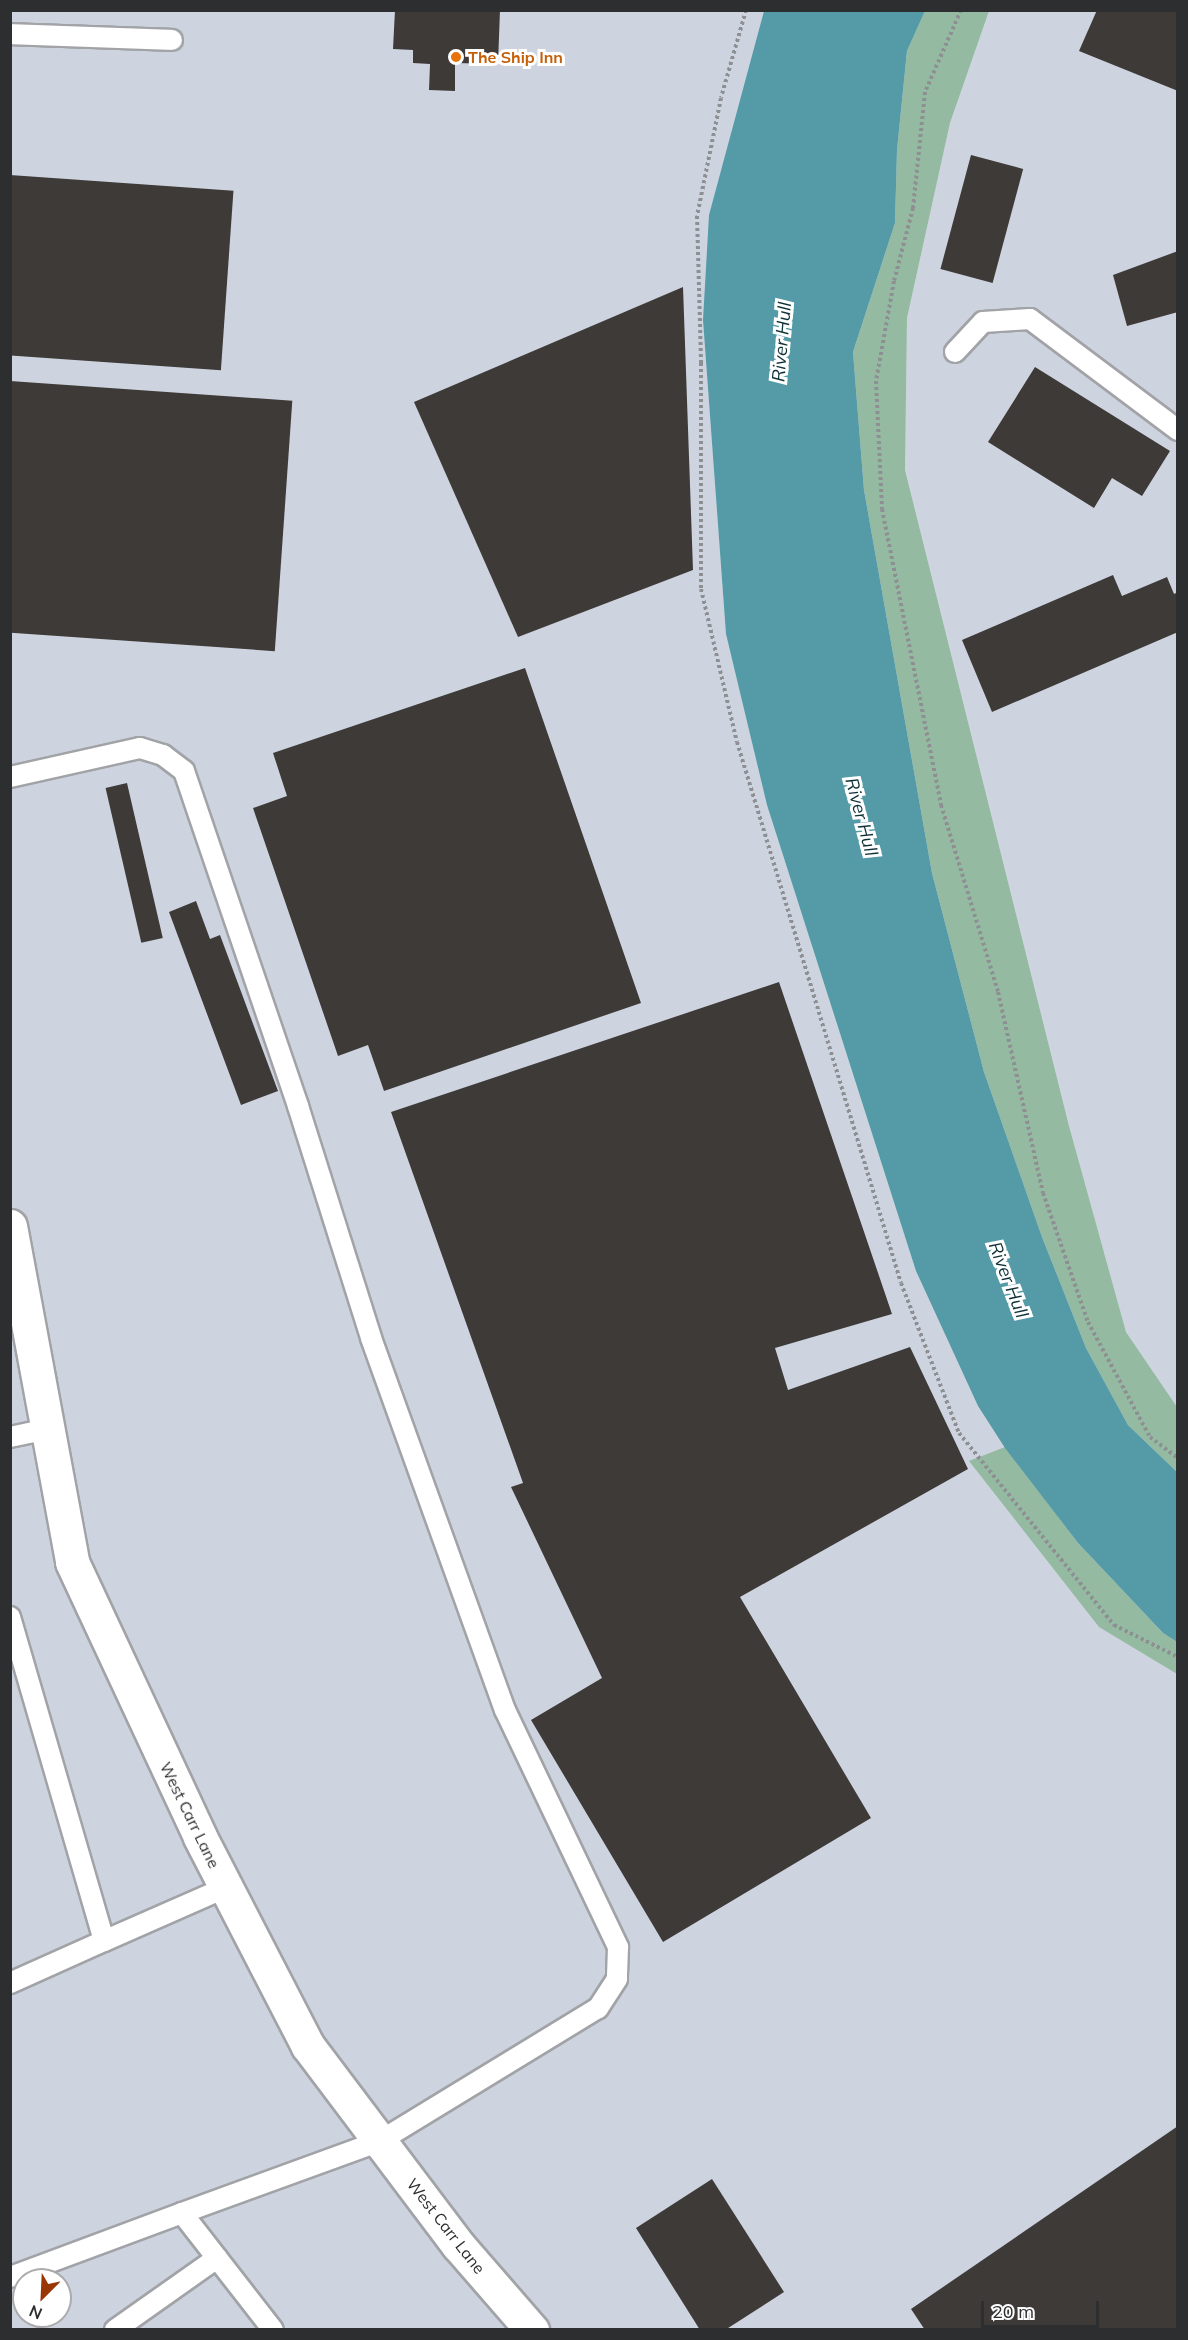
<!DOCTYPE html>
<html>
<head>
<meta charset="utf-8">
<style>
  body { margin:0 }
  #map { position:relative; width:1188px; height:2340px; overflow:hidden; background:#dde0e4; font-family:Mulish,sans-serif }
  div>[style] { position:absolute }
  .built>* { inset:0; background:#ced4df }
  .green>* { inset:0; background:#94baa2 }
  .water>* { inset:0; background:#549ba7 }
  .building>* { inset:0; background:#3e3a38; transform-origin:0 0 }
  .path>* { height:4px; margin-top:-2px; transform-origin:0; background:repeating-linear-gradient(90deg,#8d8f92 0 3px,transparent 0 6px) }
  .roads { filter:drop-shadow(2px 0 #a1a3a7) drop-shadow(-2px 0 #a1a3a7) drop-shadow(0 2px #a1a3a7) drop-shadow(0 -2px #a1a3a7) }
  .lane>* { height:20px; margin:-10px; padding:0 10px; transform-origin:10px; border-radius:10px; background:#fff }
  .secondary>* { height:33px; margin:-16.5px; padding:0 16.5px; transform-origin:16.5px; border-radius:16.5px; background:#fff }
  .dots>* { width:16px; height:16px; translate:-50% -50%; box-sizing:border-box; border:3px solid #fff; border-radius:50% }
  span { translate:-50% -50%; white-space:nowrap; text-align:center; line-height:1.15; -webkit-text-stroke:6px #fff; paint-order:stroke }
  .food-label { font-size:16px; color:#c56008; font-weight:700 }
  .left { translate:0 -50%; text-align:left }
  .street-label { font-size:16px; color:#2d2e30 }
  .water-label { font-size:18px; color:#0e3137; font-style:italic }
  .frame { position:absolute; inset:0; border:12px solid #2d2e30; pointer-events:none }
  .north { position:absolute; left:12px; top:2268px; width:60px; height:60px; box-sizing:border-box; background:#fff; border:2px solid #ababac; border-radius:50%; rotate:204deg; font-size:16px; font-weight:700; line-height:24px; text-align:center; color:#2d2e30 }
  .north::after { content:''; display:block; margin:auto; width:21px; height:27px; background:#9a3506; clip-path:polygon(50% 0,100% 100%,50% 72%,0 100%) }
  .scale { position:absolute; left:981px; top:2301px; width:118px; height:27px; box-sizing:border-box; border:3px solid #2d2e30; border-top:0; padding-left:8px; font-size:18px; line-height:21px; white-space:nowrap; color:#2d2e30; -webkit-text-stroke:4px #fff; paint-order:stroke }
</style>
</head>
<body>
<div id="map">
  <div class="built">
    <div style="clip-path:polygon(evenodd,11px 11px,764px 11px,732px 129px,703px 320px,726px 634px,767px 805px,916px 1271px,978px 1406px,1005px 1447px,970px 1461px,1099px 1626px,1177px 1674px,1177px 2329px,11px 2330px,11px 11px,24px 2280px,60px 2280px,60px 2316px,24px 2316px,24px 2280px)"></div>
    <div style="clip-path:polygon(989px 11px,1177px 11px,1177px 1407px,1126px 1332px,1069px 1126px,905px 470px,907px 318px,950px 123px)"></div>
  </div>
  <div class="green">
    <div style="clip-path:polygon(925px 11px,989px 11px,950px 123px,907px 318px,905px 470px,1069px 1126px,1126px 1332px,1177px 1407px,1177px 1472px,1128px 1425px,1086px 1348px,1042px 1237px,984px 1072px,932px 873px,864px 490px,853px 352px,895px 223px,897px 150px,907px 51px)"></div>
    <div style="clip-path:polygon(1005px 1447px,1078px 1543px,1163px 1633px,1177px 1642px,1177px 1674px,1099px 1627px,969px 1461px)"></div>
  </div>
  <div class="water">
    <div style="clip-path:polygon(764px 11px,925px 11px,907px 51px,897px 150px,895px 223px,853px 352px,864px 490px,932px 873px,984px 1072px,1042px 1237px,1086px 1348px,1128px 1425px,1177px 1472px,1177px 1642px,1163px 1633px,1078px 1543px,1005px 1448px,978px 1406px,916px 1271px,767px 805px,726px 634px,703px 320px,709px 215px)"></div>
  </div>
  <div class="building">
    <div style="clip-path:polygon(395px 10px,500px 10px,498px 64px,455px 63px,455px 91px,429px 90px,430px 64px,413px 63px,413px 50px,393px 49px)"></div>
    <div style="clip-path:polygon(1097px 10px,1178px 10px,1178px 91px,1079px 51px)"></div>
    <div style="left:971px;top:155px;width:54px;height:118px;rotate:15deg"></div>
    <div style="left:10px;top:175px;width:224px;height:180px;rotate:4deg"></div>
    <div style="clip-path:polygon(1178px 251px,1178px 312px,1127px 326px,1113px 275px)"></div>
    <div style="clip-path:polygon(683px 287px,693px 570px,518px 637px,414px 402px)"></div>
    <div style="clip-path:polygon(1035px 367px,1170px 451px,1142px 496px,1112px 478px,1094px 508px,988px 442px)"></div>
    <div style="left:10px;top:381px;width:283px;height:251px;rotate:4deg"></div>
    <div style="clip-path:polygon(1113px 575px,1122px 596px,1167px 577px,1174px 594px,1178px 592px,1178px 632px,992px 712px,962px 640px)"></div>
    <div style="clip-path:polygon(525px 668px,641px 1003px,384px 1091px,368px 1045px,338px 1056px,253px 808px,287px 796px,273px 753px)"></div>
    <div style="left:127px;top:783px;width:159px;height:22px;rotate:77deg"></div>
    <div style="clip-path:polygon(196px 901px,210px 939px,220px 935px,278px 1091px,241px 1105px,169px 912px)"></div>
    <div style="clip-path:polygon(779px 982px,892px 1314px,775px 1348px,788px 1390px,910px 1347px,968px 1469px,740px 1597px,871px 1818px,663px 1942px,531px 1720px,602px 1678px,511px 1487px,523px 1483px,391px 1112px)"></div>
    <div style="clip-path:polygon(1178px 2126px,1178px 2328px,925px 2330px,911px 2309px)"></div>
    <div style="clip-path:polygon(712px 2179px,784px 2292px,725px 2330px,700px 2330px,636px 2228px)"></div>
  </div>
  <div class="path">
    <div style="left:746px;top:10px;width:91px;rotate:105.9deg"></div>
    <div style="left:721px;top:98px;width:120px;rotate:101.5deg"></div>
    <div style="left:697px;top:216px;width:147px;rotate:88.4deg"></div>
    <div style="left:701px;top:363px;width:226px;rotate:90deg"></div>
    <div style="left:701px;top:589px;width:157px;rotate:76.8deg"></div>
    <div style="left:737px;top:742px;width:565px;rotate:73.14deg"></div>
    <div style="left:901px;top:1283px;width:161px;rotate:68.9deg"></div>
    <div style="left:959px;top:1433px;width:247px;rotate:51.1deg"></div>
    <div style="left:1114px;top:1625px;width:72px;rotate:26.6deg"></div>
    <div style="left:961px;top:10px;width:90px;rotate:113.7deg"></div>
    <div style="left:925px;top:92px;width:117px;rotate:95.9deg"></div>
    <div style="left:913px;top:208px;width:75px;rotate:104.6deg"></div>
    <div style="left:894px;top:281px;width:102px;rotate:100.2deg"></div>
    <div style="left:876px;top:381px;width:128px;rotate:87.3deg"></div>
    <div style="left:882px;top:509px;width:302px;rotate:78.7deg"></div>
    <div style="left:941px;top:805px;width:195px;rotate:73deg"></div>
    <div style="left:998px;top:992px;width:206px;rotate:77.4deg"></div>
    <div style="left:1043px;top:1193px;width:137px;rotate:70.8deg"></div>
    <div style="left:1088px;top:1322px;width:131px;rotate:61.7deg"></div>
    <div style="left:1150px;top:1437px;width:35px;rotate:37deg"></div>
  </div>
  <div class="roads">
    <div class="lane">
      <div style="left:10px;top:34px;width:162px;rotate:2.1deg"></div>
      <div style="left:955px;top:352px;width:41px;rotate:-47deg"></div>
      <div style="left:983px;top:322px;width:47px;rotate:-3.7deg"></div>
      <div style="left:1030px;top:319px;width:185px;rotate:36.9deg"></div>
      <div style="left:10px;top:777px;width:133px;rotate:-12.6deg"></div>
      <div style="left:140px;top:748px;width:24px;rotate:17deg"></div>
      <div style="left:163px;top:755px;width:26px;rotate:37deg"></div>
      <div style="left:184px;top:771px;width:354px;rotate:71.2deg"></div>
      <div style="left:298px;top:1106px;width:243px;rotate:72.5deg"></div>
      <div style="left:371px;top:1338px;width:395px;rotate:70.2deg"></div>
      <div style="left:505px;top:1710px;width:263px;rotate:64.5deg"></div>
      <div style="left:618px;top:1947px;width:32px;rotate:92deg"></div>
      <div style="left:617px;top:1979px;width:35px;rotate:123deg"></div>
      <div style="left:598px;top:2008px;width:255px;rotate:148.6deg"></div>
      <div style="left:380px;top:2141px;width:211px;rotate:160deg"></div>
      <div style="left:182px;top:2213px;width:148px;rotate:52.1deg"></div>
      <div style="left:10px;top:1437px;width:38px;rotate:-12deg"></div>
      <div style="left:10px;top:1617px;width:337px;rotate:73.8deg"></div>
      <div style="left:104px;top:1941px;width:132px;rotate:-23.7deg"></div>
      <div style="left:10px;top:1983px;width:103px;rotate:-24.1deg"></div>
      <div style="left:10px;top:2277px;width:184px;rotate:-20.4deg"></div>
      <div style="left:115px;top:2330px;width:125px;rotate:-35.2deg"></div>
    </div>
    <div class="secondary">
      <div style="left:10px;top:1226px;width:342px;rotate:79.5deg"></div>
      <div style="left:72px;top:1562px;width:303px;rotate:65deg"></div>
      <div style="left:200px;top:1837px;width:235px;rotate:62.7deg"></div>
      <div style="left:308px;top:2046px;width:249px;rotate:53deg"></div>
      <div style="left:458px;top:2245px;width:113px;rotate:49deg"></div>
    </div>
  </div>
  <div class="dots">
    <div style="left:456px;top:57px;background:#e8710a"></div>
  </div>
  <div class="food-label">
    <span class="left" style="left:468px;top:57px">The Ship Inn</span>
  </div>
  <div class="street-label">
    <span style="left:190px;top:1815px;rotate:64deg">West Carr Lane</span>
    <span style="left:446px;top:2226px;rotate:52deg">West Carr Lane</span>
  </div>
  <div class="water-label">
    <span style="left:782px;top:342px;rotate:-85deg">River Hull</span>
    <span style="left:861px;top:817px;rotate:75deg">River Hull</span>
    <span style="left:1008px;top:1280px;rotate:69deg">River Hull</span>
  </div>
  <div class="frame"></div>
  <div class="north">N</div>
  <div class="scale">20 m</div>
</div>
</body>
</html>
